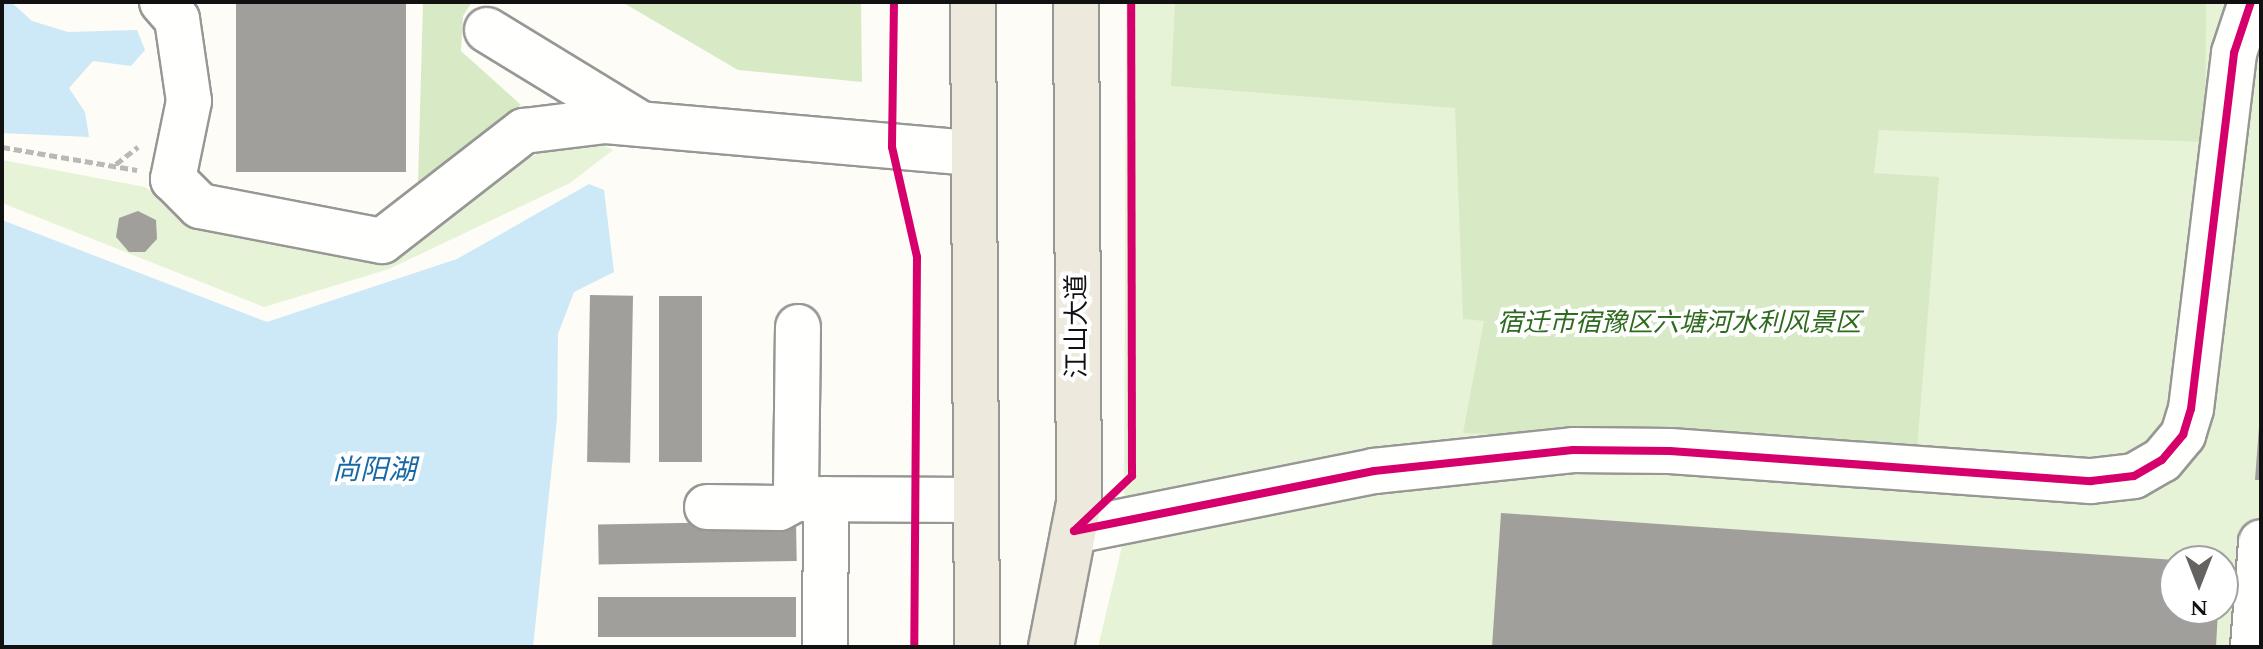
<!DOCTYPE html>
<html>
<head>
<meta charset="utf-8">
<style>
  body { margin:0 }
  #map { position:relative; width:2263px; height:649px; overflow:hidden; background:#fdfcf7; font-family:Spectral,"Noto Sans SC",serif }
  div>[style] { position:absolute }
  .green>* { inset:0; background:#e7f3d7 }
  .forest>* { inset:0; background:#d8eac5 }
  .water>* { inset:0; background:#cde8f7 }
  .building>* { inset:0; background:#a19f9c; transform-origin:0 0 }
  .path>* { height:5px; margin-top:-2.5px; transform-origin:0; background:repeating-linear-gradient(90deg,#b9b9b8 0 8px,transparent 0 12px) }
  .roads { filter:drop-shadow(2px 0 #979795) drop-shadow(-2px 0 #979795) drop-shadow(0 2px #979795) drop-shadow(0 -2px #979795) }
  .minor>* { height:44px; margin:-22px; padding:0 22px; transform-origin:22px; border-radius:22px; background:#fffffe }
  .major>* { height:44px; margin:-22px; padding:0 22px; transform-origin:22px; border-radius:22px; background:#ede9dc }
  .cycleway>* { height:8px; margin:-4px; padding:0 4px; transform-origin:4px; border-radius:4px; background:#d6006c }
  span { translate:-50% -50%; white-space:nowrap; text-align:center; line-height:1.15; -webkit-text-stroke:8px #fff; paint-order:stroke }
  .park-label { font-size:26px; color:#2f6b1f; font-style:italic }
  .street-label { font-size:26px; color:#111 }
  .water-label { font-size:28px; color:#1768a6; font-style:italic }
  .frame { position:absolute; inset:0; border:4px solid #111; pointer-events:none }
  .north { position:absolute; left:2159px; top:545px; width:80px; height:80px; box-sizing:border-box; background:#fff; border:2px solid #a0a0a0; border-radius:50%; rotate:180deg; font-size:22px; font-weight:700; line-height:32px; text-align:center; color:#111 }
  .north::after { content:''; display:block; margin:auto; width:28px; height:36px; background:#646362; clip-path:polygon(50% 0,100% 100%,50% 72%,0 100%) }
</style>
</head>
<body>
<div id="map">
  <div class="green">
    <div style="clip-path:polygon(evenodd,1126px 2px,2261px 2px,2261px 647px,1098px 647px,1124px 538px,1126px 2px,2175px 561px,2223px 561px,2223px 609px,2175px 609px,2175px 561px)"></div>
    <div style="clip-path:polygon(580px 135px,613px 150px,570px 183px,389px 269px,264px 307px,2px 203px,2px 160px,145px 187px,192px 220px,382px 257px,520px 162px)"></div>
  </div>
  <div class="forest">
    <div style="clip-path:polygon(423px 2px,472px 2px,463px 16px,461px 51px,521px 105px,418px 182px)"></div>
    <div style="clip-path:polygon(622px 2px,861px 2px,862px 82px,738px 70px)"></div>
    <div style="clip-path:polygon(1175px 2px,2206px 2px,2205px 142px,1879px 130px,1874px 173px,1939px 177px,1917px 449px,1463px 433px,1484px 321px,1463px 319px,1455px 108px,1171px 86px)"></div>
  </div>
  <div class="water">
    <div style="clip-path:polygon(2px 2px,11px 2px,32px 21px,68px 32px,137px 30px,145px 50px,131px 66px,93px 61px,69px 88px,85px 112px,89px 137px,2px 133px)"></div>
    <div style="clip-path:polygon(589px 184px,604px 190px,614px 272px,574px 292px,558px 334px,557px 418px,533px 647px,2px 647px,2px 220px,267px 322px,457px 259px)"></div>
  </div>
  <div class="building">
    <div style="left:236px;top:2px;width:170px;height:170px"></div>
    <div style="clip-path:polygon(138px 211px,156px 220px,157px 239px,145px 252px,129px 252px,116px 237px,119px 218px)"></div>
    <div style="left:590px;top:295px;width:43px;height:167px;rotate:1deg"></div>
    <div style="left:659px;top:296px;width:43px;height:166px"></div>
    <div style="clip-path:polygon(2259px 427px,2261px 427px,2261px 480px,2255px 480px)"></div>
    <div style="clip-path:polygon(1501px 513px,2175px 560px,2175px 609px,2218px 609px,2216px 647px,1492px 647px)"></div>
    <div style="left:796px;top:521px;width:40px;height:198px;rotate:89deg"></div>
    <div style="left:796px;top:597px;width:40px;height:198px;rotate:90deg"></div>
  </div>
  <div class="path">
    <div style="left:2px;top:147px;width:137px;rotate:9.7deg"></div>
    <div style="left:116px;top:164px;width:28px;rotate:-38deg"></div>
  </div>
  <div class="roads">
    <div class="minor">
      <div style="left:162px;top:2px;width:23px;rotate:49deg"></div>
      <div style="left:177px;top:19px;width:83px;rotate:81.7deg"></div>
      <div style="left:189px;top:101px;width:80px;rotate:101.6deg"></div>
      <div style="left:173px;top:179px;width:38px;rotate:45deg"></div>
      <div style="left:200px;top:206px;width:185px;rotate:10.9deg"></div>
      <div style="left:382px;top:241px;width:180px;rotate:-37.8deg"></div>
      <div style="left:524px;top:131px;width:82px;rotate:-7deg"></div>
      <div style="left:605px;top:121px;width:369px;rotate:5deg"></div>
      <div style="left:487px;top:30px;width:180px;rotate:31.4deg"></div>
      <div style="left:798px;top:327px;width:172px;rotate:90.7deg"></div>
      <div style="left:796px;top:499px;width:177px;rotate:0.3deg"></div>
      <div style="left:707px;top:507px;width:72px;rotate:0.8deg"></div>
      <div style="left:779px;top:508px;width:19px;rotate:-28deg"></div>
      <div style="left:1074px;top:531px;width:306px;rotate:-11.3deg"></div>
      <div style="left:1374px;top:471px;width:200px;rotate:-6deg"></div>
      <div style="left:1573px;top:450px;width:97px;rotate:0.6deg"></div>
      <div style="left:1670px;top:451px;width:422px;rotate:4.1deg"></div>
      <div style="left:2091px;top:481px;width:43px;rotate:-6.6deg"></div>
      <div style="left:2134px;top:476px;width:32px;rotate:-30deg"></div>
      <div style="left:2162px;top:460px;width:33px;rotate:-50deg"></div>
      <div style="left:2183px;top:435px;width:27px;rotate:-73deg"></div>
      <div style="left:2191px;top:409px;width:359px;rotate:-83.1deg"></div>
      <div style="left:2234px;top:53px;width:54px;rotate:-71.6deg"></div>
      <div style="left:825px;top:647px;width:148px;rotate:-89.6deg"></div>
      <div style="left:2253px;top:647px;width:105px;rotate:-85.6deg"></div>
    </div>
    <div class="major">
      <div style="left:973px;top:2px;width:645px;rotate:89.64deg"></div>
      <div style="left:1051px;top:647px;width:147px;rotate:-79deg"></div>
      <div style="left:1079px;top:503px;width:501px;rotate:-90.34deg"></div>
    </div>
  </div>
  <div class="cycleway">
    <div style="left:894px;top:2px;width:145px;rotate:90.8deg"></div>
    <div style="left:892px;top:147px;width:113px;rotate:77.2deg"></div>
    <div style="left:917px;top:257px;width:390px;rotate:90.4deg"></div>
    <div style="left:1074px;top:531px;width:306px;rotate:-11.3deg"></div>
    <div style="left:1374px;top:471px;width:200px;rotate:-6deg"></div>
    <div style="left:1573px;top:450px;width:97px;rotate:0.6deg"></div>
    <div style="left:1670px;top:451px;width:422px;rotate:4.1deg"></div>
    <div style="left:2091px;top:481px;width:43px;rotate:-6.6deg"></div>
    <div style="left:2134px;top:476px;width:32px;rotate:-30deg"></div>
    <div style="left:2162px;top:460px;width:33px;rotate:-50deg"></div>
    <div style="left:2183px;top:435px;width:27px;rotate:-73deg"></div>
    <div style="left:2191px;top:409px;width:359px;rotate:-83.1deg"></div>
    <div style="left:2234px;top:53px;width:54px;rotate:-71.6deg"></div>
    <div style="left:1074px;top:531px;width:80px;rotate:-43.5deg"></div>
    <div style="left:1132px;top:476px;width:474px;rotate:-90.1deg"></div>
  </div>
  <div class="park-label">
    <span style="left:1679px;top:324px">宿迁市宿豫区六塘河水利风景区</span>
  </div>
  <div class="street-label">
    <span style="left:1078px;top:326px;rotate:-90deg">江山大道</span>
  </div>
  <div class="water-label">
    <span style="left:374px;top:471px">尚阳湖</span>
  </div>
  <div class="frame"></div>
  <div class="north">N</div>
</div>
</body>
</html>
